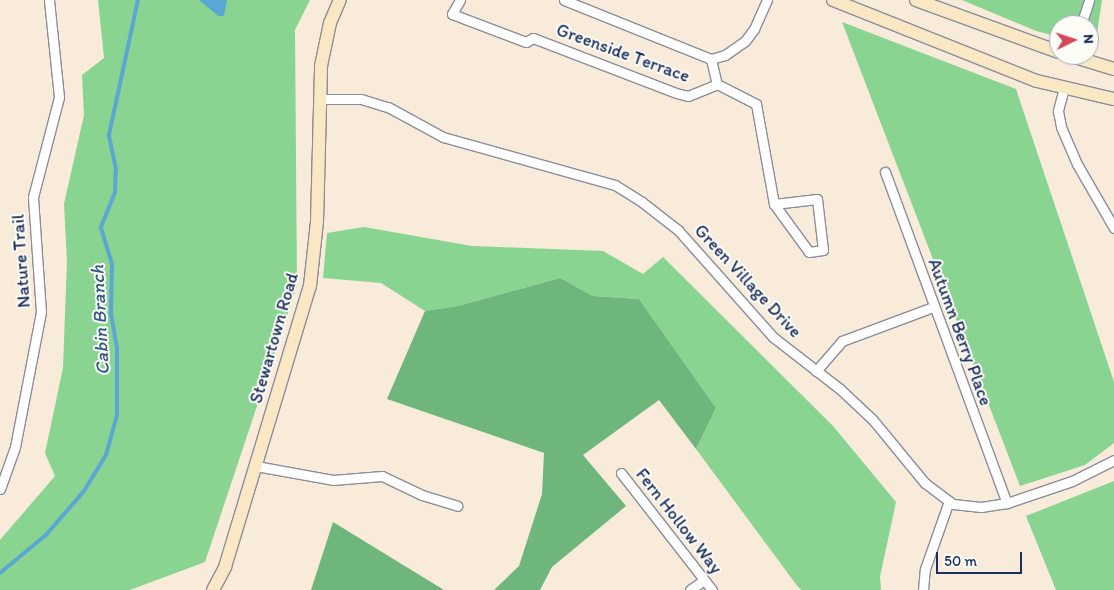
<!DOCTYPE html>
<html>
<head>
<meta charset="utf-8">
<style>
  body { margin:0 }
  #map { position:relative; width:1114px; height:590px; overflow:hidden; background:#f8ebd9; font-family:Itim,sans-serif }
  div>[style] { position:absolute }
  .green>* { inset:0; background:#89d491 }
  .forest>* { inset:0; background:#6eb67b }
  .water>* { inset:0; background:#5aa7d3 }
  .stream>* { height:4px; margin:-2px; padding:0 2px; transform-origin:2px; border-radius:2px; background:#5aa7d3 }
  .roads { filter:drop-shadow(1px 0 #8a8d9c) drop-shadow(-1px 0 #8a8d9c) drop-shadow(0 1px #8a8d9c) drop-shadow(0 -1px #8a8d9c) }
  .street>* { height:9px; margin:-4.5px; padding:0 4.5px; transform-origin:4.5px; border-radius:4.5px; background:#fff }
  .secondary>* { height:12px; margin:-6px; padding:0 6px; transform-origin:6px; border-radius:6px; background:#fae7c3 }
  span { translate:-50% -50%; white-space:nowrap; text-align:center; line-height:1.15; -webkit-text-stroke:4px #fdfcf7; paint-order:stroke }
  .street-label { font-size:18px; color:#1b2f5e }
  .water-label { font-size:19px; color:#315987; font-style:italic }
  .north { position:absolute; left:1049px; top:15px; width:50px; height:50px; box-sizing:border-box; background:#fdfcf7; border:1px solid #a3aaba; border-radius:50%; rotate:86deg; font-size:14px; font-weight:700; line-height:20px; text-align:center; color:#1b2f5e }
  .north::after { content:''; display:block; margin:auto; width:18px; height:22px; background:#d1495b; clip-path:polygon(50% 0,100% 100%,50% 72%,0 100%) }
  .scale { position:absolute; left:936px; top:552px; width:86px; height:22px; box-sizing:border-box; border:2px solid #1b2f5e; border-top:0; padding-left:6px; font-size:15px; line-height:18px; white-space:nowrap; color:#1b2f5e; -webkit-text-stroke:4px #fdfcf7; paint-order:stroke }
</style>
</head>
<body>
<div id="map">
  <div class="green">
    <div style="clip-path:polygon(98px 0,310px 0,295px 30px,297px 286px,205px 562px,130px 590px,0 590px,0 540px,55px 476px,45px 453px,63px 368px,67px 261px,64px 204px,84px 115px,82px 75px,104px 58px)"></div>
    <div style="clip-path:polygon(962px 0,1102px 0,1095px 47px,1089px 45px,1089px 25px,1059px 25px,1059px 37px,1036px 31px)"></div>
    <div style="clip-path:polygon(842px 22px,1016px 89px,1114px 382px,1114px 443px,1085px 465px,1020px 486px)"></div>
    <div style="clip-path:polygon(364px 227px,472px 246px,603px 251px,643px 274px,663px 257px,833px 426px,896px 502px,880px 577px,881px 590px,802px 590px,798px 587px,696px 449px,716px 408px,639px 299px,593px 296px,560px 278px,458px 306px,425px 311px,381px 283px,323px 278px,327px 233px)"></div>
    <div style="clip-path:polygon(1114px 481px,1114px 590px,1056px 590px,1026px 516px)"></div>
  </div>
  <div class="forest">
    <div style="clip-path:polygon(560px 278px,593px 296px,639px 299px,716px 408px,696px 449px,659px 400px,583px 455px,626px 506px,552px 567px,540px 590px,494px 590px,519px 566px,542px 494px,544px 453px,387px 399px,425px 311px,458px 306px)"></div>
    <div style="clip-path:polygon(333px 522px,444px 590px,311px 590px)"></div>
  </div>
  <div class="water">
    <div style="clip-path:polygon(199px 0,227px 0,224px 16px,218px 16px)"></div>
  </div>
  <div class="stream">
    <div style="left:0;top:573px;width:60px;rotate:-39.6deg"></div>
    <div style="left:46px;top:535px;width:58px;rotate:-49.2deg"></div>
    <div style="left:84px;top:491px;width:42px;rotate:-58.6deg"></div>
    <div style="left:106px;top:455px;width:41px;rotate:-74.6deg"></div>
    <div style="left:117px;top:415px;width:67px;rotate:-90deg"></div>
    <div style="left:117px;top:348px;width:36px;rotate:-100deg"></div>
    <div style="left:111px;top:313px;width:49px;rotate:-88.8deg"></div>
    <div style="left:112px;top:264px;width:39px;rotate:-107deg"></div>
    <div style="left:101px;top:227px;width:38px;rotate:-68deg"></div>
    <div style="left:115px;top:192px;width:23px;rotate:-88deg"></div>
    <div style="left:116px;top:169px;width:35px;rotate:-102deg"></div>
    <div style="left:109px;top:135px;width:138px;rotate:-77.9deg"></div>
  </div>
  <div class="roads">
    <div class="street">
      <div style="left:460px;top:0;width:16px;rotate:120deg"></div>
      <div style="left:452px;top:14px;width:79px;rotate:20.7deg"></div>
      <div style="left:526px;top:42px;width:8px;rotate:-30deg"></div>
      <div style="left:533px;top:38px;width:153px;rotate:21deg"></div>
      <div style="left:676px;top:93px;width:12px;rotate:14deg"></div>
      <div style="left:688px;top:96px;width:31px;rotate:-22deg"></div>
      <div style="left:717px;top:84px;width:44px;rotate:27.1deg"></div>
      <div style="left:756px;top:104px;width:102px;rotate:79.8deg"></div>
      <div style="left:774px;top:204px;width:59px;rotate:53.9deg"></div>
      <div style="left:809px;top:252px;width:14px;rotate:-8deg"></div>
      <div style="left:823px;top:250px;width:51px;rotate:-96.7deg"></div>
      <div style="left:817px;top:199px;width:43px;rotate:173.4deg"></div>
      <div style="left:564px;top:0;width:158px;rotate:21.9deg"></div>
      <div style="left:711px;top:59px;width:15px;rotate:-16deg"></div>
      <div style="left:725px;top:55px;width:24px;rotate:-35deg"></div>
      <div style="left:745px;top:41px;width:15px;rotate:-53deg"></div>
      <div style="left:754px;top:29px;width:32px;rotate:-66deg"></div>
      <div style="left:1081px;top:25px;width:26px;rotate:-72deg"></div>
      <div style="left:711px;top:59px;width:26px;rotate:77deg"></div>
      <div style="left:1064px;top:88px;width:24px;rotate:105deg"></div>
      <div style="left:1058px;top:111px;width:16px;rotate:79deg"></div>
      <div style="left:1061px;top:127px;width:40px;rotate:66.6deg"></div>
      <div style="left:1077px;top:164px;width:74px;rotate:60deg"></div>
      <div style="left:319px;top:99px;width:42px"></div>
      <div style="left:361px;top:99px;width:28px;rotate:17deg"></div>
      <div style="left:388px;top:107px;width:63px;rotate:28.6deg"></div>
      <div style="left:443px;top:137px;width:179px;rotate:15.6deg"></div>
      <div style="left:615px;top:185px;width:32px;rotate:32deg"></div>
      <div style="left:642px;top:202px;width:46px;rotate:37.9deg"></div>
      <div style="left:678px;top:230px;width:143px;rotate:48.4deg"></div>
      <div style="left:773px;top:337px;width:85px;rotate:37.8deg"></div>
      <div style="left:840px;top:389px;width:45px;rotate:43.2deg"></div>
      <div style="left:873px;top:420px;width:82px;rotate:50.5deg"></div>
      <div style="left:925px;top:483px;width:35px;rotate:37deg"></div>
      <div style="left:953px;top:504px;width:28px;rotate:6deg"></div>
      <div style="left:981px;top:507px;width:26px;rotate:-9deg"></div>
      <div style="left:1007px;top:503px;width:69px;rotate:-18.7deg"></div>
      <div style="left:1072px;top:481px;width:47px;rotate:-26.6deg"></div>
      <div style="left:885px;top:172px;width:353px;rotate:69.8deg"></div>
      <div style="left:816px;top:371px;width:40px;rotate:-49deg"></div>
      <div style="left:842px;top:341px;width:97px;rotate:-20.5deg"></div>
      <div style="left:256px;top:466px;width:78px;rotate:10.3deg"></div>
      <div style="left:333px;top:480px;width:49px;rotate:-4.7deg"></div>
      <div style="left:382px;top:476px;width:44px;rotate:25.4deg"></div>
      <div style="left:422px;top:495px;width:37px;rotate:17deg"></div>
      <div style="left:621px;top:473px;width:148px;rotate:52.1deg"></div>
      <div style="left:0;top:489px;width:45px;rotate:-70.3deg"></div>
      <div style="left:15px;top:447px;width:137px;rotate:-79.1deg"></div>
      <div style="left:41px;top:312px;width:115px;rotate:-94deg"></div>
      <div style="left:33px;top:197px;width:103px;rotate:-75.4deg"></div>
      <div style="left:59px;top:97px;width:98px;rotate:-95.9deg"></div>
      <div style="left:690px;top:590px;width:17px;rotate:-36deg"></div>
      <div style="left:923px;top:590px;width:21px;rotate:-85deg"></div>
      <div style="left:925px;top:569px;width:72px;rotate:-70.6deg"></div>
    </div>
    <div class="secondary">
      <div style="left:833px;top:0;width:219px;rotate:21.7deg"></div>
      <div style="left:1037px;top:81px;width:79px;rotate:13.2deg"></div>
      <div style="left:916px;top:0;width:152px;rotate:20deg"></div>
      <div style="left:1068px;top:55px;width:48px;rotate:16.9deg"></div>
      <div style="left:213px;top:590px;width:26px;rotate:-62deg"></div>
      <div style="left:225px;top:567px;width:294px;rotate:-73.2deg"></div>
      <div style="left:310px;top:286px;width:64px;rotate:-83.8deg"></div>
      <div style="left:317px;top:222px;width:156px;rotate:-88.5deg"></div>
      <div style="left:321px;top:66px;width:44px;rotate:-78.2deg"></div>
      <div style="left:330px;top:23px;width:25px;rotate:-67deg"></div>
    </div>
  </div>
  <div class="street-label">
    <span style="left:623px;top:53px;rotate:20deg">Greenside Terrace</span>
    <span style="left:21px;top:261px;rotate:-94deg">Nature Trail</span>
    <span style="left:748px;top:281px;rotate:47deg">Green Village Drive</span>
    <span style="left:960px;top:332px;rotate:70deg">Autumn Berry Place</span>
    <span style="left:274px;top:338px;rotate:-74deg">Stewartown Road</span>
    <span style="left:679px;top:521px;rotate:52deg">Fern Hollow Way</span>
  </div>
  <div class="water-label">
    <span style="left:100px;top:320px;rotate:-93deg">Cabin Branch</span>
  </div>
  <div class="north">N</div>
  <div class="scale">50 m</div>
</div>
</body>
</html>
